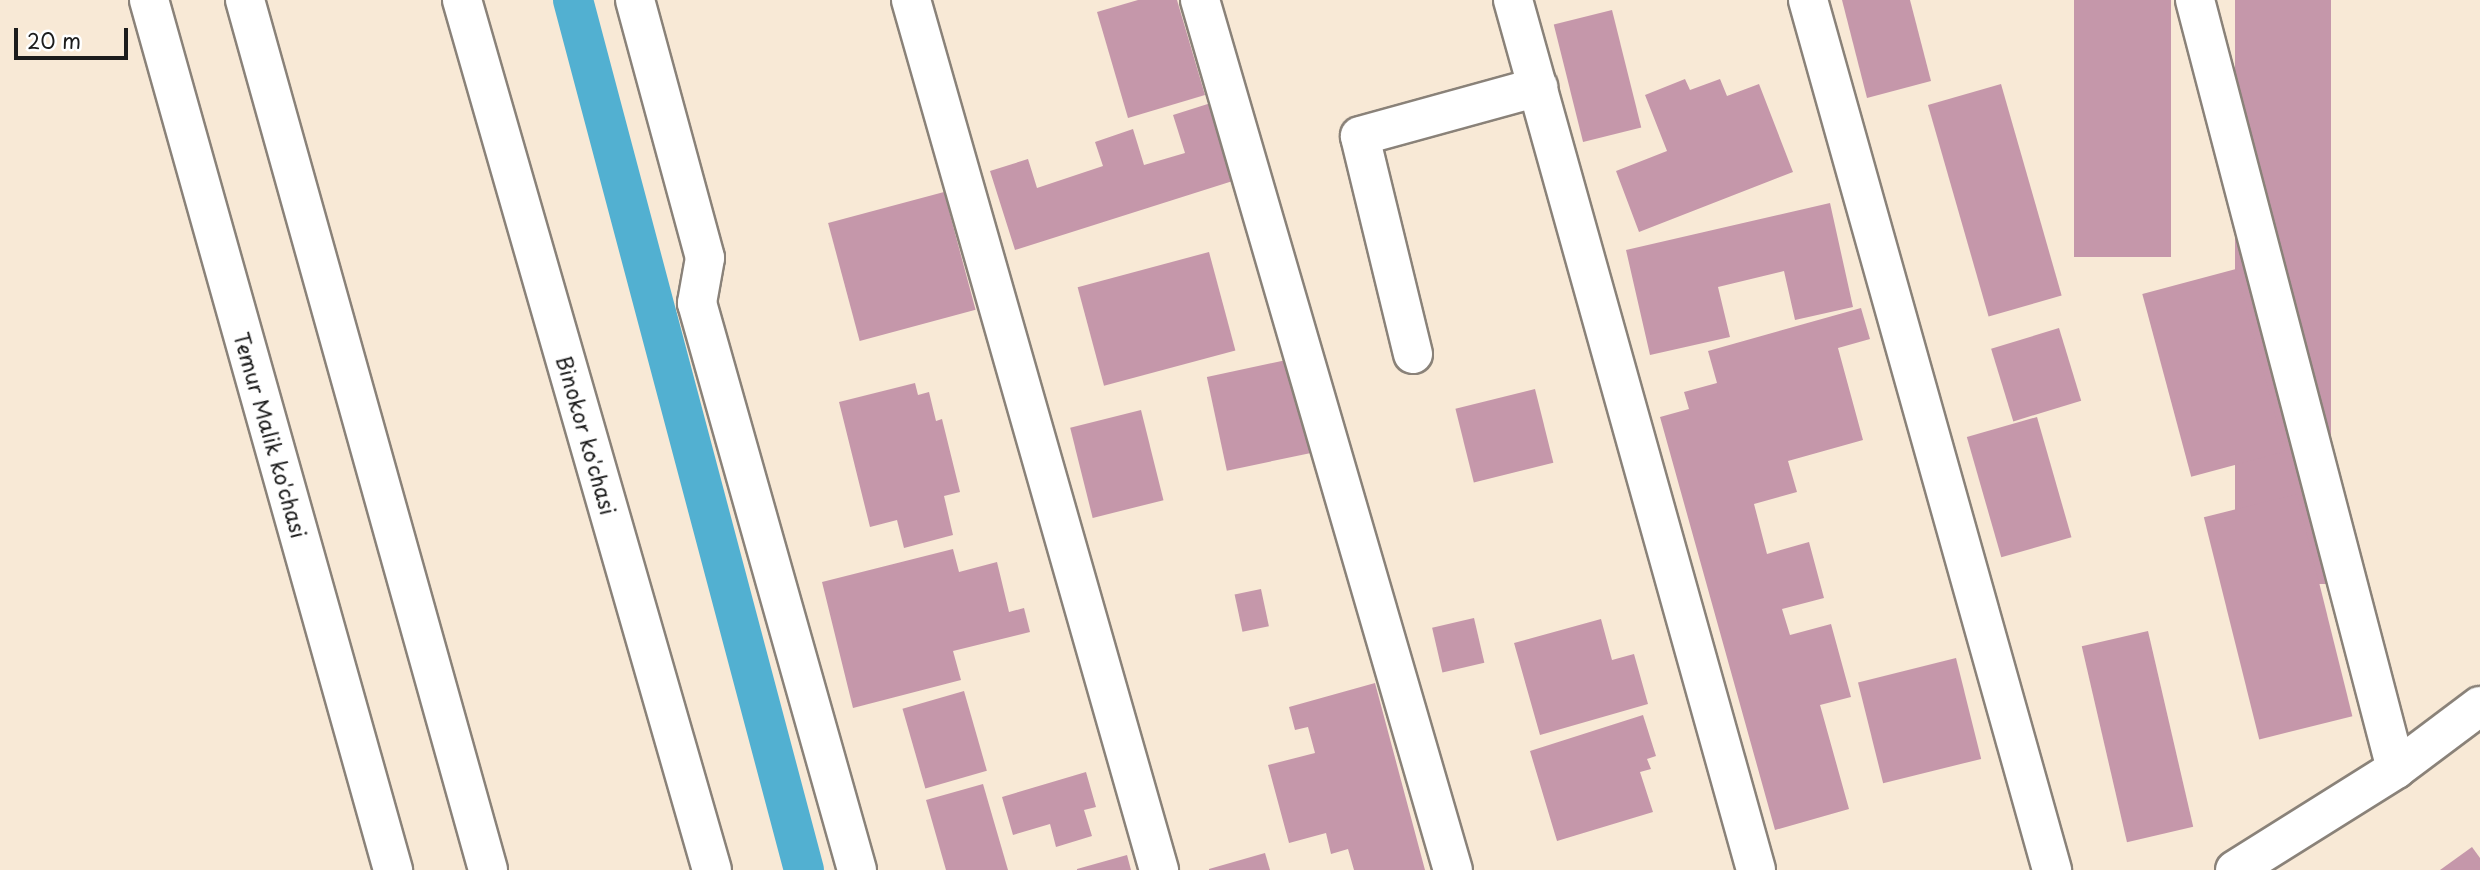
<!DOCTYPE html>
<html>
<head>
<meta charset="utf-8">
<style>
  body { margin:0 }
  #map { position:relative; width:2480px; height:870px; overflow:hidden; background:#f8e9d6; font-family:"Playpen Sans",sans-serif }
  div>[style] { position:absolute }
  .canal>* { height:40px; margin:-20px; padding:0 20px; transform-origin:20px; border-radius:20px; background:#52b0d1 }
  .building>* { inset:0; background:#c597aa; transform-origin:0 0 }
  .roads { filter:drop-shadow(2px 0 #8a8279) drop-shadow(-2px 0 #8a8279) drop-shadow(0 2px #8a8279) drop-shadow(0 -2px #8a8279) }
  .minor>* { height:38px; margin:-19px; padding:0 19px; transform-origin:19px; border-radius:19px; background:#fff }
  .major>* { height:38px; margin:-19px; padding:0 19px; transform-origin:19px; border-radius:19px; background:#fff }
  .highway>* { height:38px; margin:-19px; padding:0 19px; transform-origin:19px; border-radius:19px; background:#fff }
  span { translate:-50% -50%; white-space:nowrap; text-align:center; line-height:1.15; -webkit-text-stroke:5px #fff; paint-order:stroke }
  .street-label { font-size:21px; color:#1c1c1c }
  .scale { position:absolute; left:14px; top:28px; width:114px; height:32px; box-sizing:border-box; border:4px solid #1c1c1c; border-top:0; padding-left:9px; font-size:21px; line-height:24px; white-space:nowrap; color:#1c1c1c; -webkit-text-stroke:5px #fff; paint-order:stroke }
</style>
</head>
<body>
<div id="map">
  <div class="canal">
    <div style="left:573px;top:0;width:900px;rotate:75.13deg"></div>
  </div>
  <div class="building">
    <div style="clip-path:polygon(1138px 0,1177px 0,1205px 95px,1128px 118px,1097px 12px)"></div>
    <div style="clip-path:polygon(1842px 0,1910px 0,1931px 81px,1867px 98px)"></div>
    <div style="left:2074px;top:0;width:97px;height:257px"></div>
    <div style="left:2235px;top:0;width:96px;height:584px"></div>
    <div style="left:1612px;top:10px;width:121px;height:60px;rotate:76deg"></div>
    <div style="clip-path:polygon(1685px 79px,1690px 90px,1720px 79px,1727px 96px,1759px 84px,1793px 172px,1639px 232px,1616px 171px,1667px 151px,1645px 95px)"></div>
    <div style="left:2001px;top:84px;width:220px;height:76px;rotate:74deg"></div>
    <div style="clip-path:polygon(1214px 102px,1239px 179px,1015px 250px,990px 171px,1028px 159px,1037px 188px,1103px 166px,1095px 142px,1133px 129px,1144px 165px,1185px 153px,1173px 115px)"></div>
    <div style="left:944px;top:192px;width:122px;height:120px;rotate:75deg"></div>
    <div style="clip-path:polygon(1830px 203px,1853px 307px,1795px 320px,1784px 271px,1718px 287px,1730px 337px,1650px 355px,1626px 250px)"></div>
    <div style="left:1209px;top:252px;width:102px;height:136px;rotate:75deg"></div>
    <div style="left:2236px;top:269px;width:189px;height:97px;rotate:75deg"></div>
    <div style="clip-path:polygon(1861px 308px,1870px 339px,1838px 348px,1863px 440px,1788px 461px,1797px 492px,1754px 504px,1767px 554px,1809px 542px,1824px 598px,1782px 609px,1790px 635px,1831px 624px,1851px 697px,1820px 705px,1849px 809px,1775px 830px,1660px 417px,1689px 409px,1684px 392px,1717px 383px,1708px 351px)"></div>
    <div style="left:2059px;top:328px;width:76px;height:71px;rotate:73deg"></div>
    <div style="left:1291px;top:359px;width:96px;height:86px;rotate:78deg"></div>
    <div style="clip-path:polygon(915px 383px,918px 395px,929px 392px,936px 421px,942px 419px,960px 492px,944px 496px,953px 535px,904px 548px,897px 520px,870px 527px,839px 402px)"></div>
    <div style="left:1535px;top:389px;width:76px;height:82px;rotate:76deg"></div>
    <div style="left:1141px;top:410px;width:93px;height:73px;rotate:76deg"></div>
    <div style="left:2037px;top:417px;width:125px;height:73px;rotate:74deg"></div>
    <div style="left:2297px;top:494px;width:229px;height:96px;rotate:76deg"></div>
    <div style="clip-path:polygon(953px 549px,959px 572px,997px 562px,1009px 612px,1024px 608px,1030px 632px,953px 651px,961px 680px,853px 708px,822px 582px)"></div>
    <div style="left:1261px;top:589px;width:38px;height:27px;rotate:78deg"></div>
    <div style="left:1474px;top:618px;width:46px;height:43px;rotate:77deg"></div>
    <div style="clip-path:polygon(1601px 619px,1612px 660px,1634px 654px,1648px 704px,1540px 735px,1514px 643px)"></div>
    <div style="left:2148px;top:631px;width:201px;height:68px;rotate:77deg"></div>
    <div style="left:1956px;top:658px;width:104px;height:101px;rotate:76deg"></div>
    <div style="clip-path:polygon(1375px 683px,1425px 870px,1354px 870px,1348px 849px,1331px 854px,1326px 833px,1289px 843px,1268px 765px,1315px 753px,1308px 727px,1295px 730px,1289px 707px)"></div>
    <div style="left:964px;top:691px;width:83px;height:64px;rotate:74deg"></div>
    <div style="clip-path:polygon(1643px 715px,1656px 756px,1647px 759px,1651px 769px,1640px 772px,1653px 812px,1557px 841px,1530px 751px)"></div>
    <div style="clip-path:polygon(1086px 772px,1096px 807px,1084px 810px,1092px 836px,1056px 847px,1050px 824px,1013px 835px,1002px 797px)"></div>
    <div style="clip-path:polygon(983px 784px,1008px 870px,946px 870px,926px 800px)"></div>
    <div style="clip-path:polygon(2472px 847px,2480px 858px,2480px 870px,2440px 870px)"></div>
    <div style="clip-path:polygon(1265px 853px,1270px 870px,1209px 870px,1209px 869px)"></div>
    <div style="clip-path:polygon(1127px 855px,1131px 870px,1077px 870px,1077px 869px)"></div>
  </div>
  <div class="roads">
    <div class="minor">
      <div style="left:635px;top:0;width:267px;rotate:74.8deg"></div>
      <div style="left:705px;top:258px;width:46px;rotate:100.1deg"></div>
      <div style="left:697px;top:303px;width:589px;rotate:74.24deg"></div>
      <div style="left:911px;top:0;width:905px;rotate:74.09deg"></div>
      <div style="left:1200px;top:0;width:906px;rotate:73.79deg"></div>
      <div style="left:1513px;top:0;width:903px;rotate:74.39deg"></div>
      <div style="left:1808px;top:0;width:904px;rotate:74.33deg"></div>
      <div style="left:2195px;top:0;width:795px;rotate:75.35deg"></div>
      <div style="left:1413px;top:354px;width:224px;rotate:-103.7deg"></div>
      <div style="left:1360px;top:136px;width:185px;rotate:-15.4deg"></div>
      <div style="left:2235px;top:870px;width:190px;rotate:-32.1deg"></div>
      <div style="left:2396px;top:769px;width:105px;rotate:-36.9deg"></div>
    </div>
    <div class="major">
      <div style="left:462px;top:0;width:905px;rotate:73.97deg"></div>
    </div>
    <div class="highway">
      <div style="left:149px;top:0;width:904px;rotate:74.33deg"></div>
      <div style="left:245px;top:0;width:903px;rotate:74.39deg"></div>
    </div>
  </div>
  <div class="street-label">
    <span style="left:271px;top:435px;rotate:74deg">Temur Malik ko'chasi</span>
    <span style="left:587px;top:435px;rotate:74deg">Binokor ko'chasi</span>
  </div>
  <div class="scale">20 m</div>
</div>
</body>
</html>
